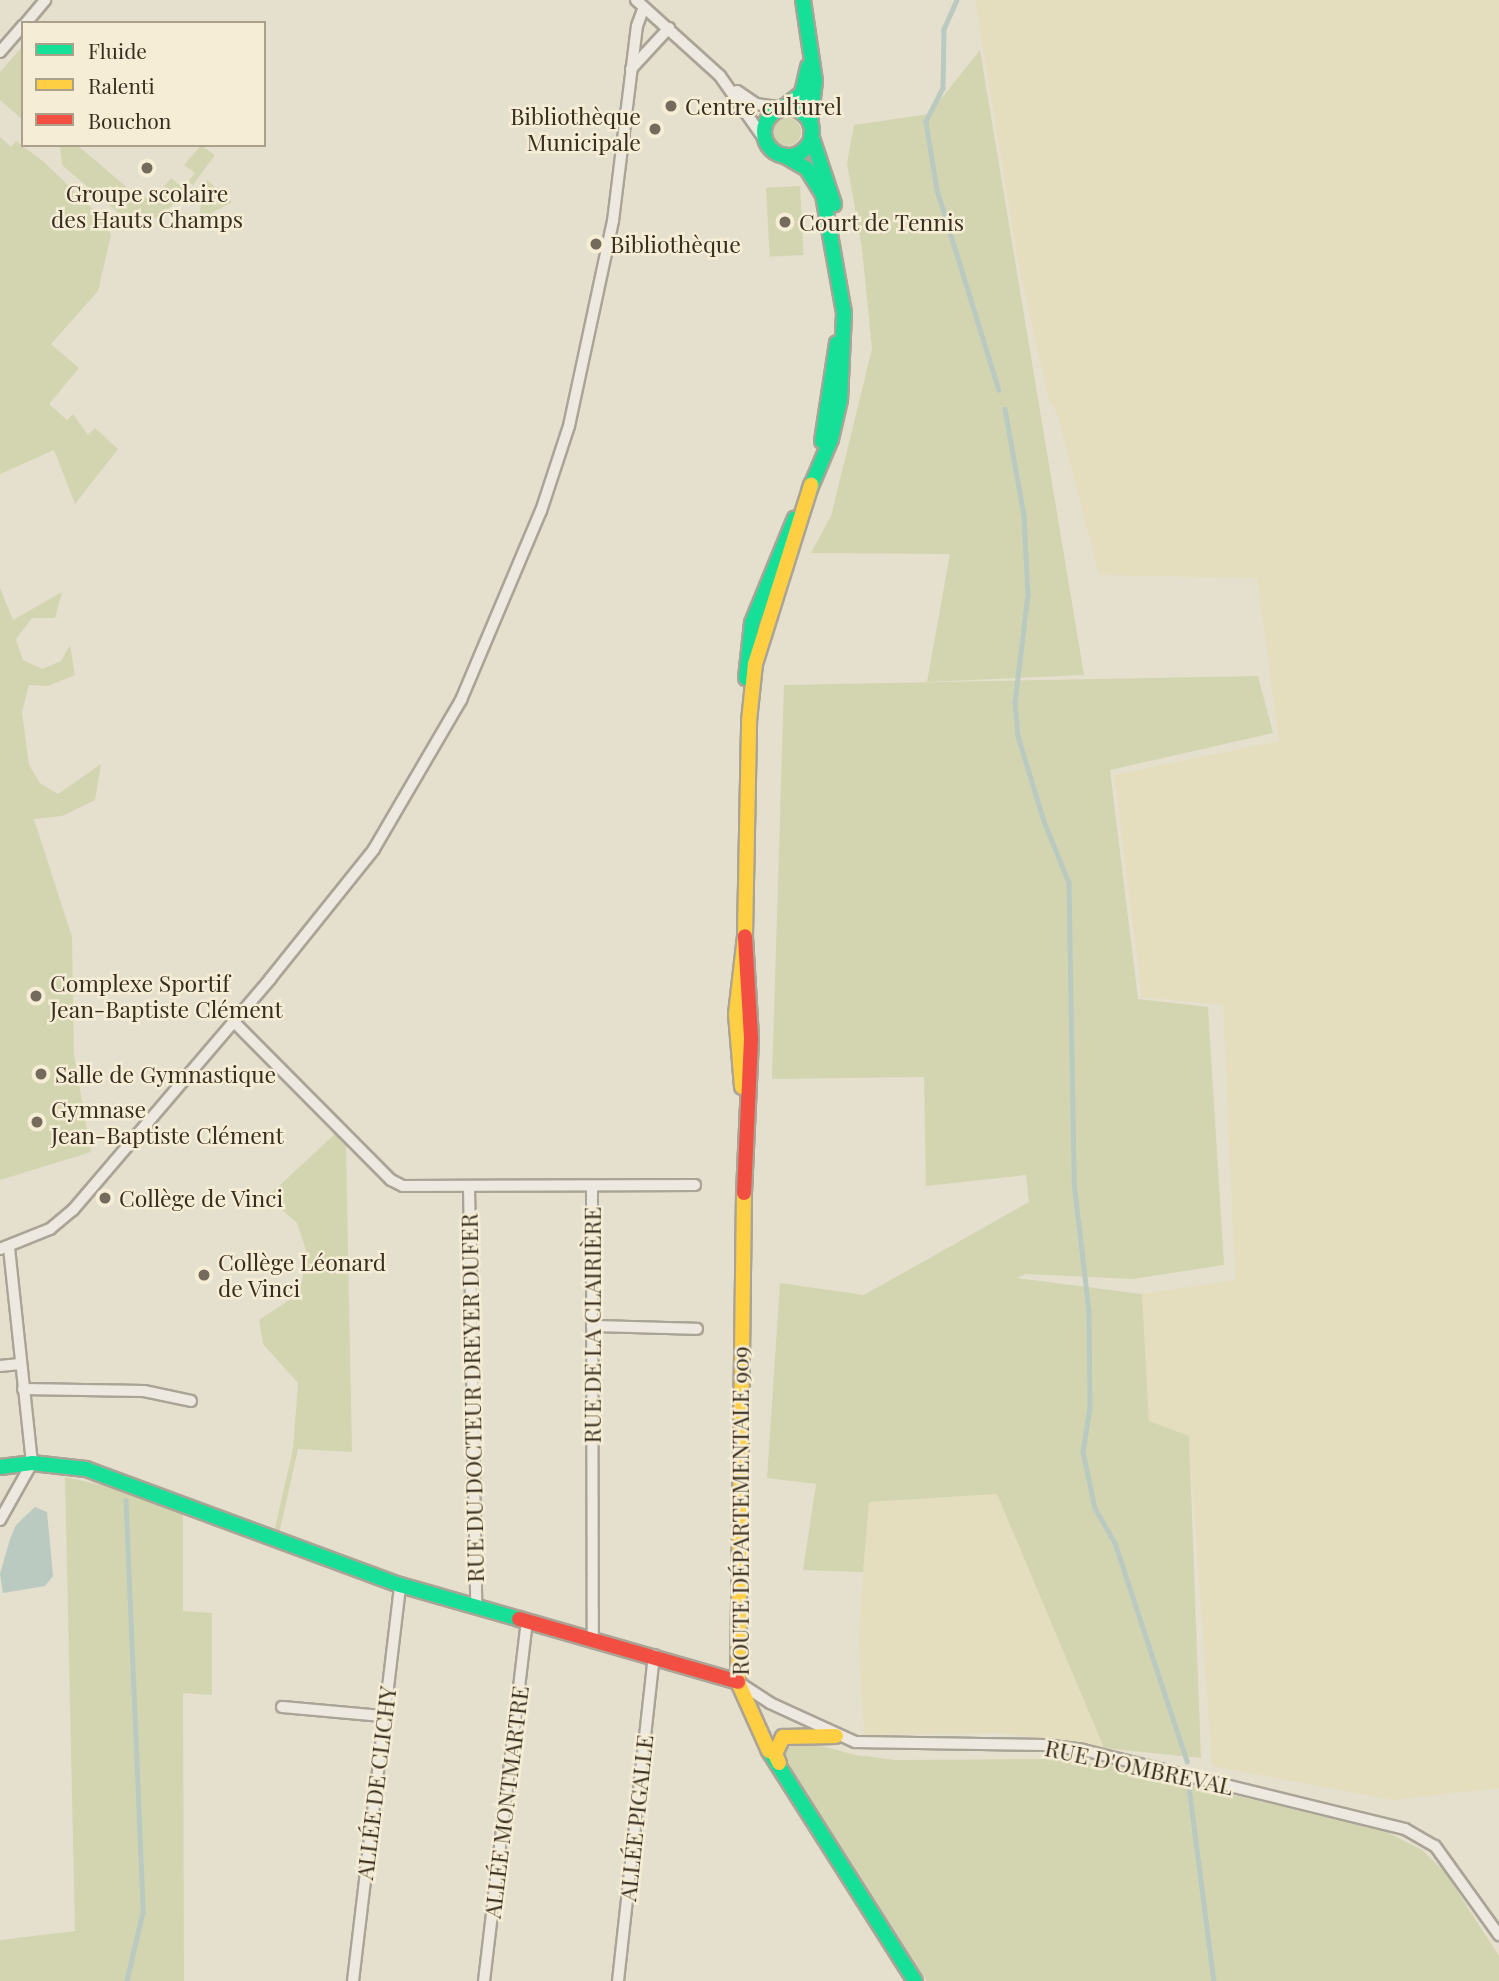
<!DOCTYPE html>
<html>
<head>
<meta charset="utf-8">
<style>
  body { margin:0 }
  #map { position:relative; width:1499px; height:1981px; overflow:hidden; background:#e5dfce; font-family:"Playfair Display",serif }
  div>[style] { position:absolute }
  .farmland>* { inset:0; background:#e4debf }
  .green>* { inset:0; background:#d3d5b1; transform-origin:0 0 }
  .round { border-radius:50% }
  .water>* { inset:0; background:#bacac1 }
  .stream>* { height:4.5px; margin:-2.25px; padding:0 2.25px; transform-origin:2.25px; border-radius:2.25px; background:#bacac1 }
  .roads { filter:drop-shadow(2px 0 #aaa497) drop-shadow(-2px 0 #aaa497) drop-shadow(0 2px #aaa497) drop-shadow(0 -2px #aaa497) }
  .street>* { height:10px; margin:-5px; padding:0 5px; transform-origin:5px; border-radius:5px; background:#eee9e0 }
  .fast>* { height:14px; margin:-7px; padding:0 7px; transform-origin:7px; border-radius:7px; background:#16e098 }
  .fast>.ring { margin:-7px; padding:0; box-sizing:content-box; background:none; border:14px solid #16e098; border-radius:50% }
  .slow>* { height:14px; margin:-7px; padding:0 7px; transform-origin:7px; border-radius:7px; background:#ffcf43 }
  .jam>* { height:14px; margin:-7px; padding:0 7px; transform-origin:7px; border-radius:7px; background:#f24e42 }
  .dots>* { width:19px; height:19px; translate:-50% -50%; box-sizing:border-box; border:4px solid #f5edd5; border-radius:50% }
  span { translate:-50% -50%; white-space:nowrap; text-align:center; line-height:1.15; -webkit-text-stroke:5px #f5edd5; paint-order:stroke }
  .poi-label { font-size:23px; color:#392d1f }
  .left { translate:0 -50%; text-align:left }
  .right { translate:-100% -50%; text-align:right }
  .street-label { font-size:23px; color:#392d1f }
  .legend { position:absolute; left:21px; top:21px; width:245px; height:126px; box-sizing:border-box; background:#f5edd5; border:2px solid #aaa08c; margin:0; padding:9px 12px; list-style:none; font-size:21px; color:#392d1f }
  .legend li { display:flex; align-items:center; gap:14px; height:35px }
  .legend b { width:35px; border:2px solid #aaa08c }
</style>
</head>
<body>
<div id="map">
  <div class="farmland">
    <div style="clip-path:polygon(975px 0,1499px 0,1499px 1788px,1393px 1800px,1212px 1766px,1189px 1437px,1149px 1421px,1142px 1294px,1235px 1280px,1223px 1005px,1142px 997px,1114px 775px,1279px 741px,1257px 578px,1099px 575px,1058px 416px,1048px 397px,1019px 267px)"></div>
    <div style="clip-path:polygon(998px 1494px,1104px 1748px,1003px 1733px,864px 1735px,859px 1641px,868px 1502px)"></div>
  </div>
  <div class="green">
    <div style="clip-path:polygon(23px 46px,23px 120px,0 100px,0 72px)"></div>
    <div style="clip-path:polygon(980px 50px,1084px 675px,927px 682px,950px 554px,811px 553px,831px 516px,872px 349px,862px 249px,847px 163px,854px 125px,929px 114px)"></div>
    <div class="round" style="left:773px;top:118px;width:28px;height:28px"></div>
    <div style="clip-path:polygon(0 137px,11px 147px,16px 141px,44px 162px,103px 219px,111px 235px,98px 291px,51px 344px,79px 368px,49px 404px,67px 420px,73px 414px,88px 435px,95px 428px,118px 449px,75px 504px,54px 450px,0 474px)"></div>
    <div style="clip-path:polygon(60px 145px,77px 145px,136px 195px,139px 192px,151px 202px,171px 178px,187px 192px,159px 217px,137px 222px,124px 218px,62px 165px)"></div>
    <div style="clip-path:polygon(201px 145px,215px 155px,193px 185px,188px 181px,195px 173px,184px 165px)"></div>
    <div style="clip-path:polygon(207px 180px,232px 202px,201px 219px,200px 209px)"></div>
    <div style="left:800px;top:186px;width:69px;height:34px;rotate:87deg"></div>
    <div style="clip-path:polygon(0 588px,13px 620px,62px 592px,55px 618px,32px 618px,16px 639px,23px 660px,42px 669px,61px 661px,70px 645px,75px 675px,48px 686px,29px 685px,22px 712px,29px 765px,40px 783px,58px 794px,101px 764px,95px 800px,62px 816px,34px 819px,72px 937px,74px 1055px,91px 1152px,0 1180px)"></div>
    <div style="clip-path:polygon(1258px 676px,1273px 733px,1110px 770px,1138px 999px,1208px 1007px,1224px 1265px,1132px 1279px,1026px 1274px,1017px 1278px,1142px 1294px,1149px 1421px,1189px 1436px,1201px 1758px,1104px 1748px,997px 1494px,869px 1502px,863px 1572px,803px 1570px,816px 1484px,767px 1478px,780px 1283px,864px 1295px,1029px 1202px,1026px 1175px,926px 1186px,924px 1077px,772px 1079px,784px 685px)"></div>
    <div style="clip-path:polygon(335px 1134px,346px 1145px,352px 1452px,298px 1449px,279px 1534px,274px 1532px,293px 1449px,298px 1383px,263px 1344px,259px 1320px,294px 1297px,302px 1282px,306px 1250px,297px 1223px,267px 1197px)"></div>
    <div style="clip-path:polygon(65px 1477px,111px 1487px,183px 1515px,183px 1611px,212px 1613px,212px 1695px,183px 1693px,184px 1981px,0 1981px,0 1940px,75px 1931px)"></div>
    <div style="clip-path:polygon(798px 1740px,856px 1755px,896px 1760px,1052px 1759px,1109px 1765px,1387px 1832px,1422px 1850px,1445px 1872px,1499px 1956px,1499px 1981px,927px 1981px,782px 1753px)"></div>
  </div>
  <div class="water">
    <div style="clip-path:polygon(35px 1507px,47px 1512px,53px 1576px,45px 1586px,3px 1593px,0 1574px,10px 1539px,16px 1525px)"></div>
  </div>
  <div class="stream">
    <div style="left:957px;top:0;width:32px;rotate:114deg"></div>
    <div style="left:944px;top:29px;width:59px;rotate:91deg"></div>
    <div style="left:943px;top:88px;width:38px;rotate:117deg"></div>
    <div style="left:926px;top:122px;width:69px;rotate:80.8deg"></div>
    <div style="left:937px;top:190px;width:209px;rotate:72.8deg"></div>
    <div style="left:1005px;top:409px;width:109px;rotate:79.9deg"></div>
    <div style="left:1024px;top:516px;width:79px;rotate:87.1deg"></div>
    <div style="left:1028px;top:595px;width:108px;rotate:96.9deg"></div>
    <div style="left:1015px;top:702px;width:34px;rotate:85deg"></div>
    <div style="left:1018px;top:736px;width:89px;rotate:73deg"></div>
    <div style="left:1044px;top:821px;width:67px;rotate:68deg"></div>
    <div style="left:1069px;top:883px;width:299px;rotate:89deg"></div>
    <div style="left:1074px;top:1182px;width:130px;rotate:83.4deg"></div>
    <div style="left:1089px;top:1311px;width:97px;rotate:89.4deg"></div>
    <div style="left:1090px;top:1408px;width:45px;rotate:99deg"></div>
    <div style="left:1083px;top:1452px;width:57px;rotate:77.9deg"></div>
    <div style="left:1095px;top:1508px;width:40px;rotate:60.3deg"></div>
    <div style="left:1115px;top:1543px;width:230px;rotate:71.7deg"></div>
    <div style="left:126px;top:1500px;width:412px;rotate:87.6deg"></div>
    <div style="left:143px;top:1912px;width:71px;rotate:103.1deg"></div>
    <div style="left:1189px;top:1787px;width:196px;rotate:82.7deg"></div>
  </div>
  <div class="roads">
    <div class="street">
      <div style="left:636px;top:0;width:113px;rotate:42.1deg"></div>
      <div style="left:720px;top:76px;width:78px;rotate:54.9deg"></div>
      <div style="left:26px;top:23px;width:30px;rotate:-50deg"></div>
      <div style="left:0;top:52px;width:35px;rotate:-49deg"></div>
      <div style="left:631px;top:69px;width:56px;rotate:-47.2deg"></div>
      <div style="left:737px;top:91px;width:23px;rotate:34deg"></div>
      <div style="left:756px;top:104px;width:27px;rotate:8deg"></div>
      <div style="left:234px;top:1022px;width:223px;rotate:45.2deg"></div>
      <div style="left:391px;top:1180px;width:13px;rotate:27deg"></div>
      <div style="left:403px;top:1186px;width:292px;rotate:-0.2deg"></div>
      <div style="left:592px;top:1186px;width:453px;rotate:89.9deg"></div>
      <div style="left:469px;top:1187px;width:421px;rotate:89deg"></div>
      <div style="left:0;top:1249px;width:54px;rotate:-21.8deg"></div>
      <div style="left:50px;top:1229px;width:30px;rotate:-40deg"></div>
      <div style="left:73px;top:1210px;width:304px;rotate:-49.5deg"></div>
      <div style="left:270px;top:979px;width:166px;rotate:-51.3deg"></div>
      <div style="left:374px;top:849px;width:173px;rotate:-59.7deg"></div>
      <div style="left:461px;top:700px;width:205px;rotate:-67.1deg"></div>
      <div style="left:541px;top:511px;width:89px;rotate:-71.8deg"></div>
      <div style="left:569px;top:426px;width:210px;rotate:-77.9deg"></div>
      <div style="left:613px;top:221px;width:196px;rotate:-83deg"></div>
      <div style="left:637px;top:26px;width:20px;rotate:-70deg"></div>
      <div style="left:592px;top:1326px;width:105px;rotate:1.6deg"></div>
      <div style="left:0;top:1366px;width:20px;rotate:-6deg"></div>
      <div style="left:23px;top:1389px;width:121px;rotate:0.9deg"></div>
      <div style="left:144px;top:1391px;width:48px;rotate:12deg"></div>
      <div style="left:0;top:1520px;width:65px;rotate:-60.7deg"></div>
      <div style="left:32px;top:1463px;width:217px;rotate:-96.1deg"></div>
      <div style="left:738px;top:1682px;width:38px;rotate:33deg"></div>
      <div style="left:770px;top:1703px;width:94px;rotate:24.6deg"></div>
      <div style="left:855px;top:1742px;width:189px;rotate:0.9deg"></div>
      <div style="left:1044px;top:1745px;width:39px;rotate:7deg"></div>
      <div style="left:1083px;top:1750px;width:332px;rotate:13.8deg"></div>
      <div style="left:1405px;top:1829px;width:34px;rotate:30deg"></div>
      <div style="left:1435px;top:1846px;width:110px;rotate:54.3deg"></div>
      <div style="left:282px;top:1707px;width:101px;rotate:5.1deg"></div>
      <div style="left:353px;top:1981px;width:399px;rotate:-83.2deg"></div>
      <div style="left:484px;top:1981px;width:362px;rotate:-83.2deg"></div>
      <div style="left:618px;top:1981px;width:328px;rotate:-83.7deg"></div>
    </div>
    <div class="fast">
      <div style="left:803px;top:0;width:82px;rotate:81.6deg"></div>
      <div style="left:815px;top:81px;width:43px;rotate:96.6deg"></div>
      <div style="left:783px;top:108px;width:24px;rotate:-38deg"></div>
      <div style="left:802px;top:93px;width:27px;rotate:-77deg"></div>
      <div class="ring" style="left:764px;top:108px;width:34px;height:34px"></div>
      <div style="left:811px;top:135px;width:73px;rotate:71.6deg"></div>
      <div style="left:783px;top:155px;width:28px;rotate:30deg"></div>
      <div style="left:807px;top:169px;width:31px;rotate:58deg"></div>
      <div style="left:823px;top:195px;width:120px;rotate:79.9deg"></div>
      <div style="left:844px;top:313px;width:87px;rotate:92.6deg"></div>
      <div style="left:840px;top:400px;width:40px;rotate:103deg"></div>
      <div style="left:831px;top:439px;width:56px;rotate:112.9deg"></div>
      <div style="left:822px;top:441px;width:99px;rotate:-81.3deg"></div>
      <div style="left:746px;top:678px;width:55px;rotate:-83.8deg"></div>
      <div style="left:752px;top:623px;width:113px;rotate:-67.7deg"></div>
      <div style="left:0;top:1467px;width:32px;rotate:-7deg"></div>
      <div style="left:32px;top:1463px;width:54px;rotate:6.3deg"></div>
      <div style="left:86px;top:1469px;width:335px;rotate:20.3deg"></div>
      <div style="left:400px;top:1585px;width:124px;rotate:15.9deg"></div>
      <div style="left:769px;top:1751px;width:272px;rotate:57.6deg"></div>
    </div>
    <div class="slow">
      <div style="left:742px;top:1087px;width:73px;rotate:-94.7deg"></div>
      <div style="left:736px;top:1014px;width:79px;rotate:-83.4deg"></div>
      <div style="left:745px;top:936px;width:215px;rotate:-88.9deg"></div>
      <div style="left:749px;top:721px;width:57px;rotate:-84deg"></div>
      <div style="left:755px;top:664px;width:188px;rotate:-72.6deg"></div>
      <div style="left:744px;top:1193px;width:489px;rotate:90.7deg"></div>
      <div style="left:738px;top:1682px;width:76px;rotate:65.8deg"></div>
      <div style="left:779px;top:1763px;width:10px;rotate:-114deg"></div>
      <div style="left:775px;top:1754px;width:19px;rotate:-65deg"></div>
      <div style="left:783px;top:1737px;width:53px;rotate:-1.1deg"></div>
    </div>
    <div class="jam">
      <div style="left:744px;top:1193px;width:155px;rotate:-87.4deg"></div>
      <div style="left:751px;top:1038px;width:102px;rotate:-93.4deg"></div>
      <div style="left:519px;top:1619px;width:228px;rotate:16deg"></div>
    </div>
  </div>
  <div class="dots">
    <div style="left:671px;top:106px;background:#756b5c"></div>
    <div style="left:655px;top:129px;background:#756b5c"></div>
    <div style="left:147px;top:168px;background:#756b5c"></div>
    <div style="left:785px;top:222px;background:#756b5c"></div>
    <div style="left:596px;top:244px;background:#756b5c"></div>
    <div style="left:36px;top:996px;background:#756b5c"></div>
    <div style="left:41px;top:1074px;background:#756b5c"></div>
    <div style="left:37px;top:1122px;background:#756b5c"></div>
    <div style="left:105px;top:1198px;background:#756b5c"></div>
    <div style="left:204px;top:1275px;background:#756b5c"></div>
  </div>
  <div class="poi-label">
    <span class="left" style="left:685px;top:106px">Centre culturel</span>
    <span class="right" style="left:641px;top:129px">Bibliothèque<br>Municipale</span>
    <span style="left:147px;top:206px">Groupe scolaire<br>des Hauts Champs</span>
    <span class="left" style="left:799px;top:222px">Court de Tennis</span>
    <span class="left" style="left:610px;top:244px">Bibliothèque</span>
    <span class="left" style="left:50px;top:996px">Complexe Sportif<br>Jean-Baptiste Clément</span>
    <span class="left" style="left:55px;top:1074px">Salle de Gymnastique</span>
    <span class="left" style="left:51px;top:1122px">Gymnase<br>Jean-Baptiste Clément</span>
    <span class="left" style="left:119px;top:1198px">Collège de Vinci</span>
    <span class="left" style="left:218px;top:1275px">Collège Léonard<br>de Vinci</span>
  </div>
  <div class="street-label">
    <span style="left:592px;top:1325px;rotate:-90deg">RUE DE LA CLAIRIÈRE</span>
    <span style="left:472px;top:1398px;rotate:-91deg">RUE DU DOCTEUR DREYER DUFER</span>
    <span style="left:740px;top:1511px;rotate:-90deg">ROUTE DÉPARTEMENTALE 909</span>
    <span style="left:1139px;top:1767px;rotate:12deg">RUE D'OMBREVAL</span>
    <span style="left:376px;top:1783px;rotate:-83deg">ALLÉE DE CLICHY</span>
    <span style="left:506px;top:1802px;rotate:-83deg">ALLÉE MONTMARTRE</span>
    <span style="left:636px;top:1818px;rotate:-84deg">ALLÉE PIGALLE</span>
  </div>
  <ul class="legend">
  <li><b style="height:9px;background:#16e098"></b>Fluide</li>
  <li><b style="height:9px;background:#ffcf43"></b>Ralenti</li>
  <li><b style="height:9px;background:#f24e42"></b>Bouchon</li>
  </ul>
</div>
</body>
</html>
